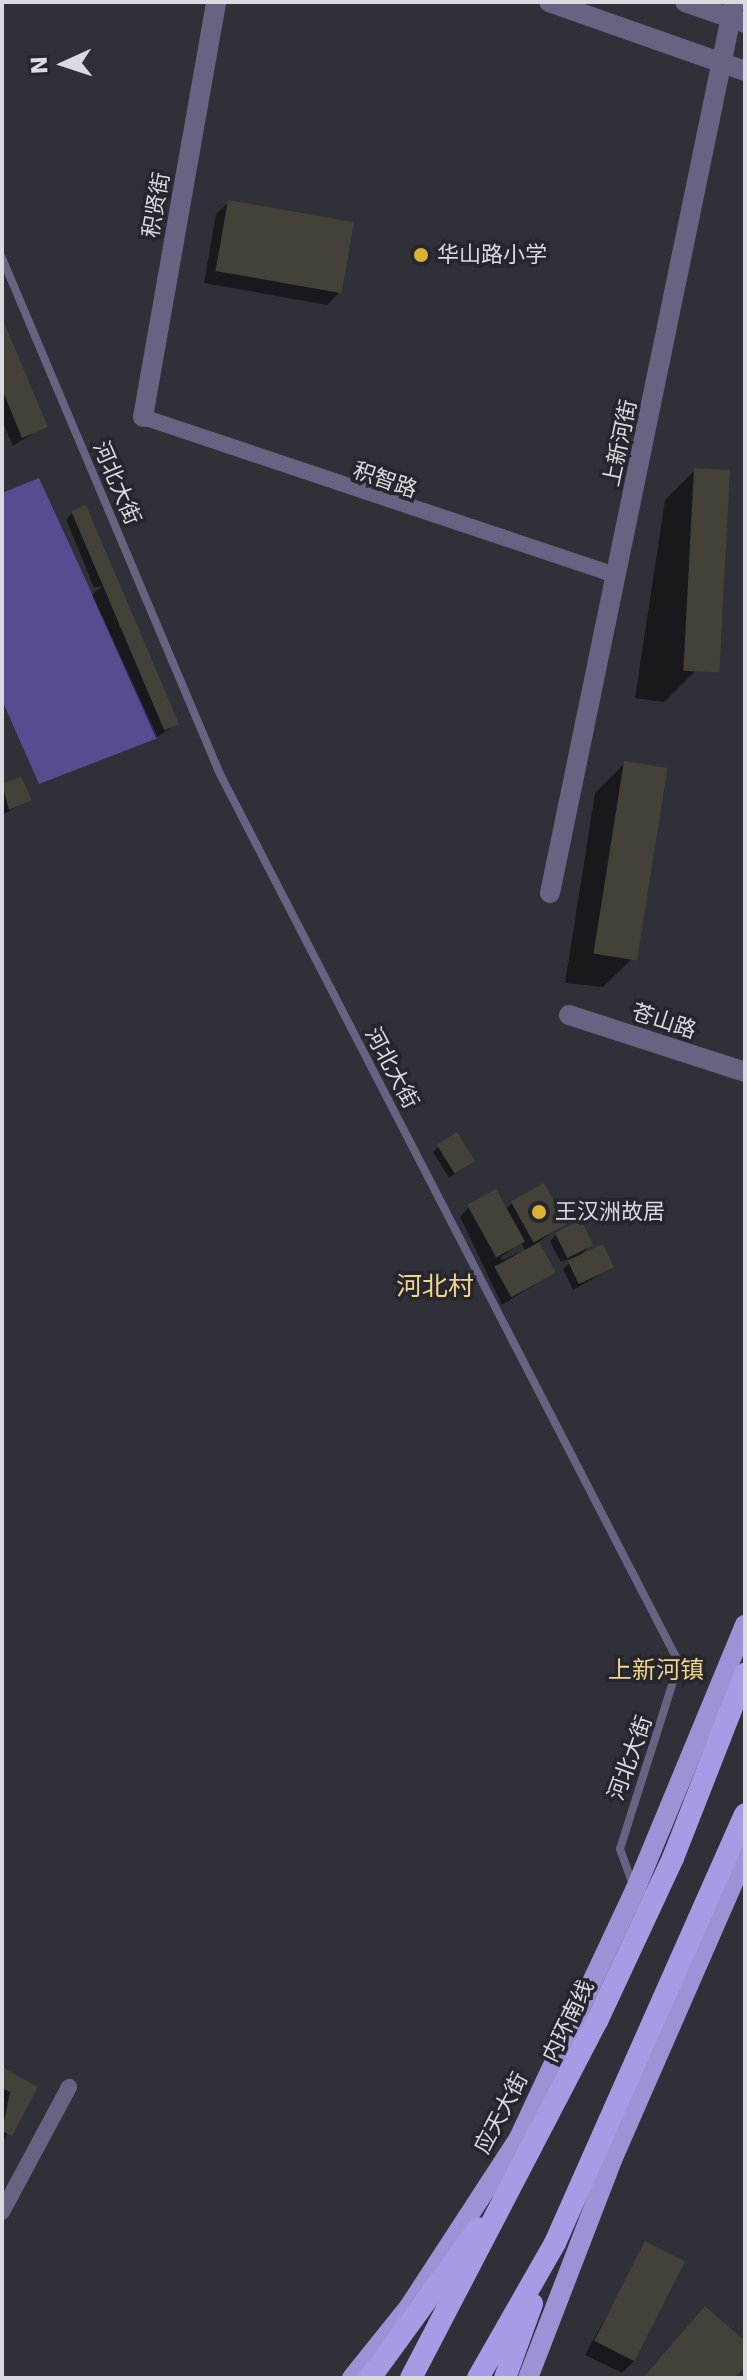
<!DOCTYPE html>
<html>
<head>
<meta charset="utf-8">
<style>
  body { margin:0 }
  #map { position:relative; width:747px; height:2380px; overflow:hidden; background:#303038; font-family:"DejaVu Sans","Noto Sans SC",sans-serif }
  div>[style] { position:absolute }
  .green>* { inset:0; background:#584c91 }
  .shadow>* { inset:0; background:#0007 }
  .building>* { inset:0; background:#444138; transform-origin:0 0 }
  .service>* { height:8px; margin:-4px; padding:0 4px; transform-origin:4px; border-radius:4px; background:#666383 }
  .minor>* { height:16px; margin:-8px; padding:0 8px; transform-origin:8px; border-radius:8px; background:#666383 }
  .tertiary>* { height:20px; margin:-10px; padding:0 10px; transform-origin:10px; border-radius:10px; background:#666383 }
  .primary>* { height:20px; margin:-10px; padding:0 10px; transform-origin:10px; border-radius:10px; background:#9b93d5 }
  .trunk>* { height:22px; margin:-11px; padding:0 11px; transform-origin:11px; border-radius:11px; background:#a69ce6 }
  .dots>* { width:22px; height:22px; translate:-50% -50%; box-sizing:border-box; border:4px solid #26262e; border-radius:50% }
  span { translate:-50% -50%; white-space:nowrap; text-align:center; line-height:1.15; -webkit-text-stroke:7px #26262e; paint-order:stroke }
  .street-label { font-size:22px; color:#dadae0 }
  .poi-label { font-size:22px; color:#dadae0 }
  .left { translate:0 -50%; text-align:left }
  .neighbourhood-label { font-size:24px; color:#f2d589 }
  .quarter-label { font-size:26px; color:#f2d589 }
  .frame { position:absolute; inset:0; border:4px solid #dadae0; pointer-events:none }
  .north { position:absolute; left:24px; top:24px; width:80px; height:80px; -webkit-text-stroke:6px #26262e; paint-order:stroke; rotate:267deg; font-size:22px; font-weight:700; line-height:32px; text-align:center; color:#dadae0 }
  .north::after { content:''; display:block; margin:auto; width:28px; height:36px; background:#dadae0; clip-path:polygon(50% 0,100% 100%,50% 72%,0 100%) }
</style>
</head>
<body>
<div id="map">
  <div class="green">
    <div style="clip-path:polygon(39px 478px,158px 738px,39px 784px,2px 700px,2px 493px)"></div>
  </div>
  <div class="shadow">
    <div style="clip-path:polygon(229px 202px,339px 293px,327px 305px,204px 283px,216px 214px)"></div>
    <div style="clip-path:polygon(2px 323px,45px 426px,13px 446px,2px 420px)"></div>
    <div style="clip-path:polygon(695px 470px,694px 672px,664px 702px,635px 698px,665px 500px)"></div>
    <div style="clip-path:polygon(72px 513px,178px 723px,156px 738px,92px 595px,102px 586px,94px 588px,66px 519px)"></div>
    <div style="clip-path:polygon(625px 763px,633px 958px,603px 987px,565px 983px,595px 793px)"></div>
    <div style="clip-path:polygon(20px 778px,29px 800px,2px 815px,2px 786px)"></div>
    <div style="clip-path:polygon(439px 1146px,473px 1161px,449px 1178px,433px 1152px)"></div>
    <div style="clip-path:polygon(evenodd,513px 1202px,564px 1224px,537px 1243px,553px 1273px,502px 1305px,460px 1217px,469px 1207px,505px 1210px,513px 1202px,521px 1243px,525px 1250px,502px 1260px,501px 1257px,521px 1243px)"></div>
    <div style="clip-path:polygon(556px 1235px,591px 1245px,578px 1257px,612px 1268px,573px 1290px,563px 1269px,575px 1257px,561px 1262px,550px 1241px)"></div>
    <div style="clip-path:polygon(2px 2070px,35px 2088px,2px 2143px)"></div>
    <div style="clip-path:polygon(646px 2244px,634px 2361px,622px 2373px,585px 2355px)"></div>
  </div>
  <div class="building">
    <div style="left:228px;top:200px;width:128px;height:72px;rotate:10deg"></div>
    <div style="clip-path:polygon(2px 318px,48px 427px,22px 438px,2px 389px)"></div>
    <div style="left:694px;top:468px;width:36px;height:203px;rotate:3deg"></div>
    <div style="left:86px;top:505px;width:238px;height:16px;rotate:67deg"></div>
    <div style="left:624px;top:761px;width:44px;height:195px;rotate:9deg"></div>
    <div style="clip-path:polygon(21px 776px,32px 800px,9px 810px,2px 784px)"></div>
    <div style="left:457px;top:1132px;width:34px;height:24px;rotate:58deg"></div>
    <div style="left:544px;top:1183px;width:47px;height:38px;rotate:61deg"></div>
    <div style="left:496px;top:1189px;width:60px;height:33px;rotate:61deg"></div>
    <div style="left:581px;top:1220px;width:28px;height:29px;rotate:64deg"></div>
    <div style="left:539px;top:1242px;width:35px;height:51px;rotate:61deg"></div>
    <div style="left:603px;top:1244px;width:26px;height:39px;rotate:65deg"></div>
    <div style="clip-path:polygon(2px 2067px,38px 2087px,12px 2136px,2px 2131px,10px 2092px,2px 2088px)"></div>
    <div style="left:645px;top:2241px;width:45px;height:112px;rotate:27deg"></div>
    <div style="clip-path:polygon(705px 2306px,745px 2341px,745px 2366px,735px 2378px,643px 2378px)"></div>
  </div>
  <div class="service">
    <div style="left:2px;top:258px;width:560px;rotate:67.1deg"></div>
    <div style="left:220px;top:774px;width:1001px;rotate:62.69deg"></div>
    <div style="left:679px;top:1663px;width:195px;rotate:107.6deg"></div>
    <div style="left:620px;top:1849px;width:37px;rotate:70deg"></div>
  </div>
  <div class="minor">
    <div style="left:143px;top:417px;width:500px;rotate:18.5deg"></div>
    <div style="left:2px;top:2212px;width:142px;rotate:-61.8deg"></div>
  </div>
  <div class="tertiary">
    <div style="left:549px;top:2px;width:208px;rotate:19.4deg"></div>
    <div style="left:685px;top:2px;width:64px;rotate:19.3deg"></div>
    <div style="left:143px;top:417px;width:421px;rotate:-80deg"></div>
    <div style="left:550px;top:893px;width:910px;rotate:-78.33deg"></div>
    <div style="left:569px;top:1015px;width:185px;rotate:17.9deg"></div>
  </div>
  <div class="primary">
    <div style="left:352px;top:2378px;width:91px;rotate:-51.2deg"></div>
    <div style="left:409px;top:2307px;width:199px;rotate:-56.9deg"></div>
    <div style="left:518px;top:2140px;width:278px;rotate:-64.9deg"></div>
    <div style="left:636px;top:1888px;width:285px;rotate:-67.5deg"></div>
    <div style="left:528px;top:2378px;width:234px;rotate:-68.9deg"></div>
    <div style="left:612px;top:2160px;width:333px;rotate:-66.4deg"></div>
  </div>
  <div class="trunk">
    <div style="left:370px;top:2378px;width:185px;rotate:-54deg"></div>
    <div style="left:411px;top:2378px;width:403px;rotate:-62.5deg"></div>
    <div style="left:597px;top:2021px;width:180px;rotate:-65deg"></div>
    <div style="left:673px;top:1858px;width:198px;rotate:-68.6deg"></div>
    <div style="left:478px;top:2378px;width:155px;rotate:-60.3deg"></div>
    <div style="left:555px;top:2243px;width:469px;rotate:-66.1deg"></div>
    <div style="left:505px;top:2378px;width:79px;rotate:-70deg"></div>
  </div>
  <div class="dots">
    <div style="left:421px;top:255px;background:#dcb233"></div>
    <div style="left:539px;top:1212px;background:#dcb233"></div>
  </div>
  <div class="street-label">
    <span style="left:156px;top:205px;rotate:-80deg">积贤街</span>
    <span style="left:620px;top:443px;rotate:-78deg">上新河街</span>
    <span style="left:385px;top:480px;rotate:19deg">积智路</span>
    <span style="left:117px;top:483px;rotate:67deg">河北大街</span>
    <span style="left:664px;top:1021px;rotate:18deg">苍山路</span>
    <span style="left:392px;top:1068px;rotate:62deg">河北大街</span>
    <span style="left:630px;top:1758px;rotate:-70deg">河北大街</span>
    <span style="left:568px;top:2021px;rotate:-64deg">内环南线</span>
    <span style="left:501px;top:2113px;rotate:-62deg">应天大街</span>
  </div>
  <div class="poi-label">
    <span class="left" style="left:437px;top:255px">华山路小学</span>
    <span class="left" style="left:555px;top:1212px">王汉洲故居</span>
  </div>
  <div class="neighbourhood-label">
    <span style="left:656px;top:1671px">上新河镇</span>
  </div>
  <div class="quarter-label">
    <span style="left:435px;top:1287px">河北村</span>
  </div>
  <div class="frame"></div>
  <div class="north">N</div>
</div>
</body>
</html>
